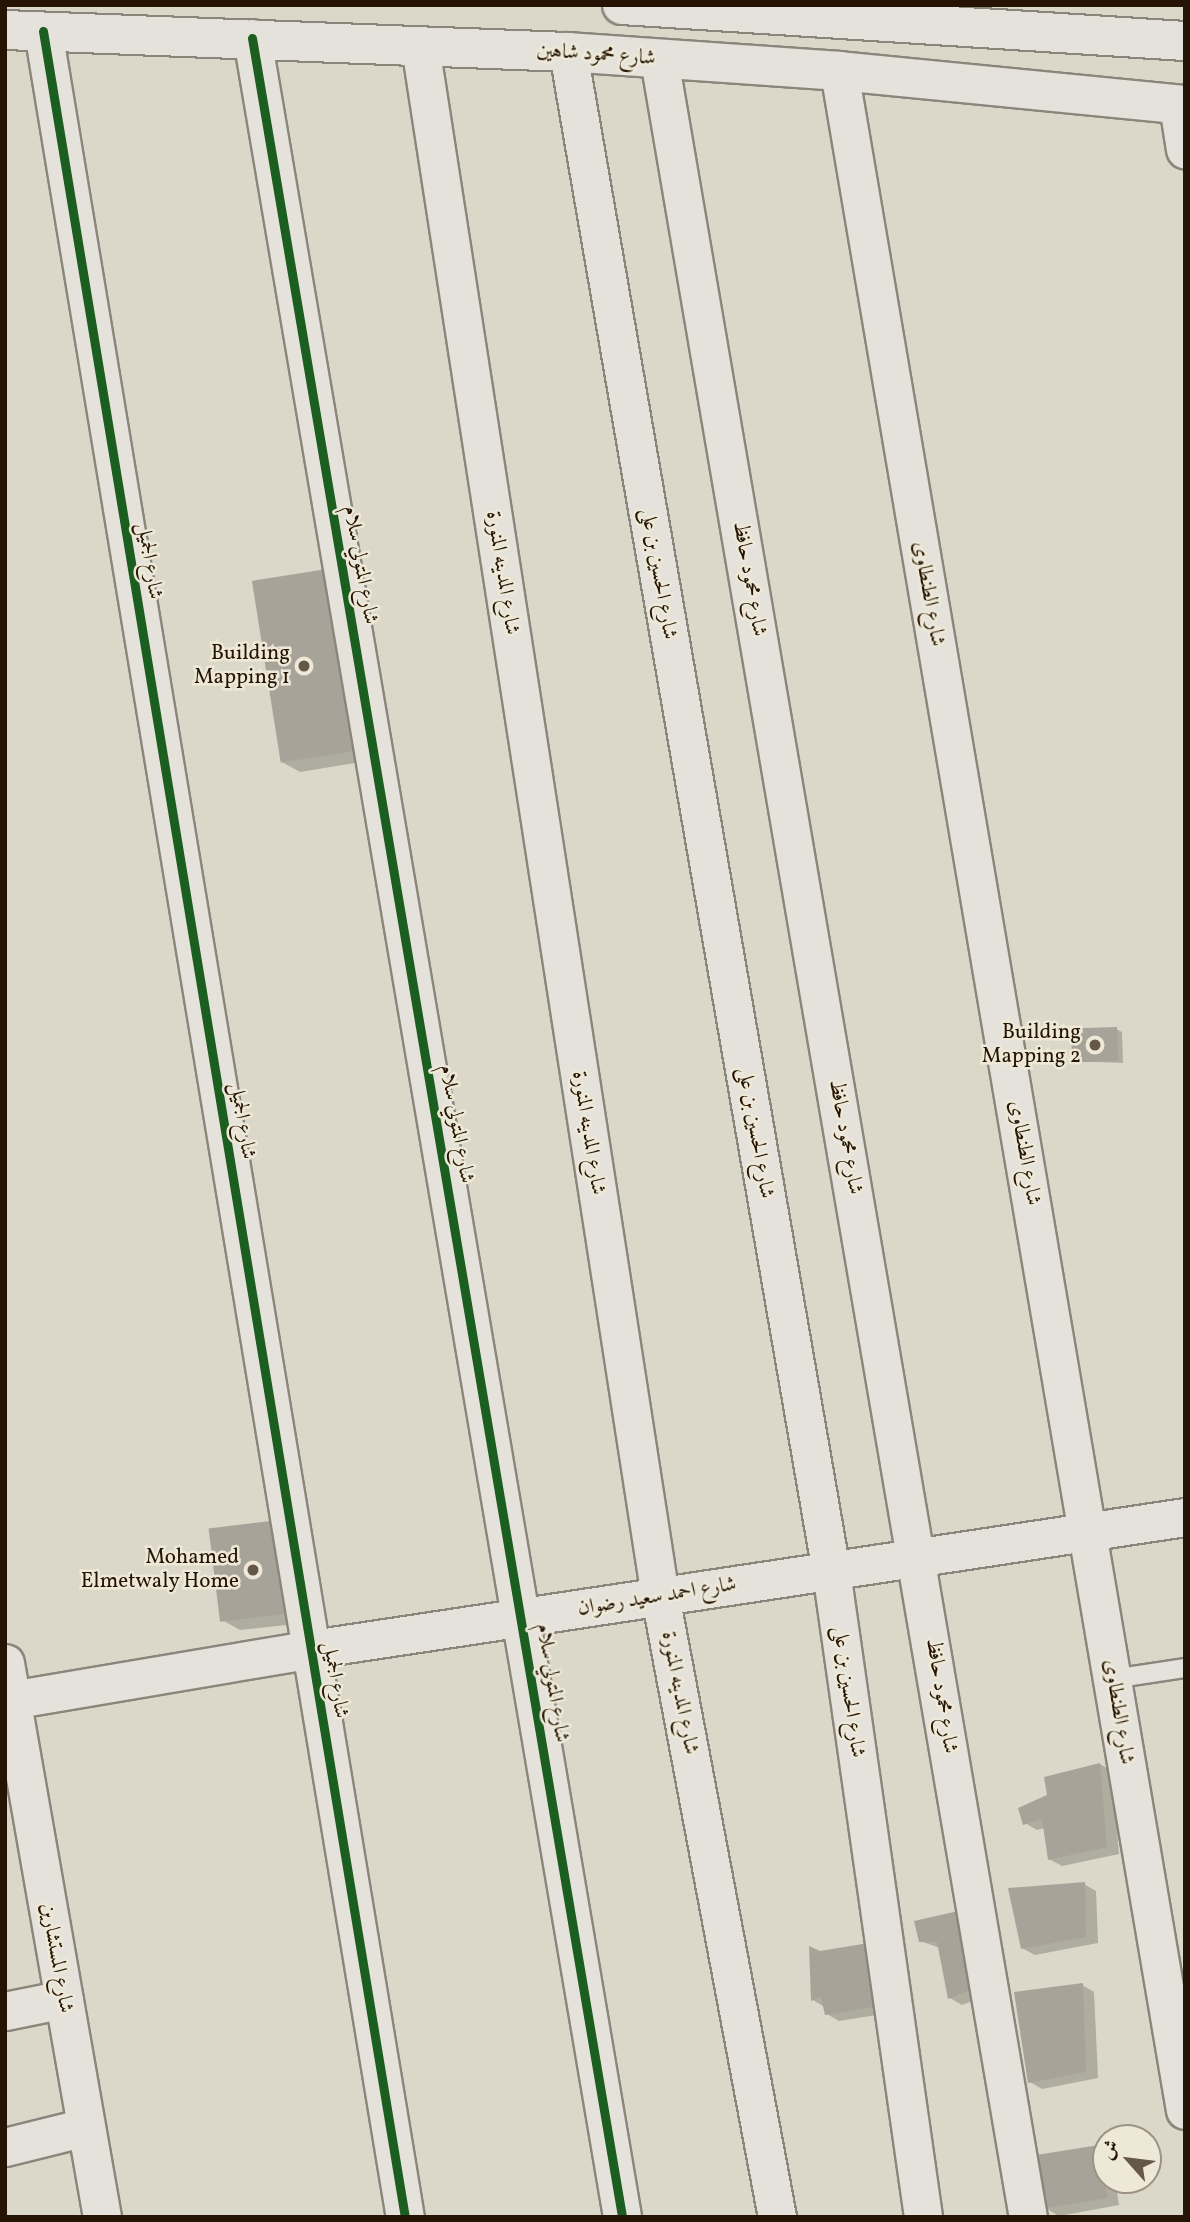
<!DOCTYPE html>
<html>
<head>
<meta charset="utf-8">
<style>
  body { margin:0 }
  #map { position:relative; width:1190px; height:2222px; overflow:hidden; background:#dbd7c9; font-family:Vollkorn,Amiri,serif }
  div>[style] { position:absolute }
  .shadow>* { inset:0; background:#0003 }
  .building>* { inset:0; background:#a7a399; transform-origin:0 0 }
  .roads { filter:drop-shadow(2px 0 #8b867c) drop-shadow(-2px 0 #8b867c) drop-shadow(0 2px #8b867c) drop-shadow(0 -2px #8b867c) }
  .lane>* { height:18px; margin:-9px; padding:0 9px; transform-origin:9px; border-radius:9px; background:#e4e2db }
  .street>* { height:37px; margin:-18.5px; padding:0 18.5px; transform-origin:18.5px; border-radius:18.5px; background:#e4e2db }
  .secondary>* { height:38px; margin:-19px; padding:0 19px; transform-origin:19px; border-radius:19px; background:#e4e2db }
  .cycleway>* { height:9px; margin:-4.5px; padding:0 4.5px; transform-origin:4.5px; border-radius:4.5px; background:#1b5e20 }
  .dots>* { width:19px; height:19px; translate:-50% -50%; box-sizing:border-box; border:4px solid #ede8d7; border-radius:50% }
  span { translate:-50% -50%; white-space:nowrap; text-align:center; line-height:1.15; -webkit-text-stroke:5px #ede8d7; paint-order:stroke }
  .street-label { font-size:21px; color:#251403 }
  .poi-label { font-size:21px; color:#251403 }
  .right { translate:-100% -50%; text-align:right }
  .frame { position:absolute; inset:0; border:7px solid #251403; pointer-events:none }
  .north { position:absolute; left:1092px; top:2124px; width:70px; height:70px; box-sizing:border-box; background:#ede8d7; border:2px solid #9d9382; border-radius:50%; rotate:298deg; font-size:19px; font-weight:700; line-height:28px; text-align:center; color:#251403 }
  .north::after { content:''; display:block; margin:auto; width:24px; height:32px; background:#655848; clip-path:polygon(50% 0,100% 100%,50% 72%,0 100%) }
</style>
</head>
<body>
<div id="map">
  <div class="shadow">
    <div style="clip-path:polygon(254px 583px,373px 760px,300px 772px,282px 762px)"></div>
    <div style="clip-path:polygon(1116px 1029px,1122px 1032px,1123px 1063px,1075px 1061px)"></div>
    <div style="clip-path:polygon(285px 1521px,314px 1622px,240px 1630px,222px 1620px)"></div>
    <div style="clip-path:polygon(1100px 1764px,1112px 1771px,1119px 1854px,1062px 1866px,1049px 1859px,1045px 1828px,1037px 1830px,1025px 1823px,1049px 1796px,1046px 1778px)"></div>
    <div style="clip-path:polygon(1084px 1884px,1096px 1891px,1098px 1943px,1035px 1955px,1022px 1948px)"></div>
    <div style="clip-path:polygon(916px 1922px,992px 1993px,962px 2005px,950px 1998px,940px 1948px,920px 1941px)"></div>
    <div style="clip-path:polygon(811px 1948px,896px 2012px,839px 2021px,827px 2014px,826px 2008px,813px 2000px)"></div>
    <div style="clip-path:polygon(1082px 1985px,1094px 1992px,1098px 2078px,1042px 2089px,1030px 2082px)"></div>
    <div style="clip-path:polygon(1098px 2147px,1106px 2151px,1106px 2180px,1115px 2180px,1119px 2205px,1059px 2216px,1047px 2209px)"></div>
  </div>
  <div class="building">
    <div style="left:327px;top:569px;width:184px;height:76px;rotate:81deg"></div>
    <div style="left:1117px;top:1027px;width:34px;height:46px;rotate:88deg"></div>
    <div style="left:286px;top:1519px;width:94px;height:78px;rotate:83deg"></div>
    <div style="clip-path:polygon(1100px 1763px,1107px 1847px,1048px 1860px,1042px 1819px,1023px 1825px,1018px 1808px,1047px 1795px,1044px 1777px)"></div>
    <div style="clip-path:polygon(1085px 1882px,1086px 1937px,1021px 1949px,1008px 1888px)"></div>
    <div style="clip-path:polygon(967px 1909px,980px 1986px,948px 1999px,937px 1942px,919px 1942px,914px 1921px)"></div>
    <div style="clip-path:polygon(875px 1942px,884px 2005px,825px 2015px,821px 1997px,811px 2001px,809px 1946px,820px 1951px)"></div>
    <div style="clip-path:polygon(1083px 1983px,1086px 2072px,1028px 2083px,1014px 1992px)"></div>
    <div style="left:1099px;top:2145px;width:54px;height:65px;rotate:81deg"></div>
  </div>
  <div class="roads">
    <div class="lane">
      <div style="left:1112px;top:1679px;width:74px;rotate:-8.6deg"></div>
    </div>
    <div class="street">
      <div style="left:43px;top:31px;width:2216px;rotate:80.6deg"></div>
      <div style="left:252px;top:38px;width:2210px;rotate:80.36deg"></div>
      <div style="left:420px;top:46px;width:1568px;rotate:81.2deg"></div>
      <div style="left:660px;top:1596px;width:632px;rotate:79.33deg"></div>
      <div style="left:568px;top:52px;width:1542px;rotate:80.18deg"></div>
      <div style="left:831px;top:1571px;width:653px;rotate:81.89deg"></div>
      <div style="left:659px;top:59px;width:2189px;rotate:80.3deg"></div>
      <div style="left:839px;top:71px;width:2068px;rotate:80.37deg"></div>
      <div style="left:1178px;top:105px;width:45px;rotate:81deg"></div>
      <div style="left:5px;top:1663px;width:562px;rotate:80.07deg"></div>
      <div style="left:5px;top:1701px;width:311px;rotate:-9.6deg"></div>
      <div style="left:312px;top:1649px;width:883px;rotate:-8.6deg"></div>
      <div style="left:5px;top:2011px;width:60px;rotate:-11.5deg"></div>
      <div style="left:5px;top:2147px;width:83px;rotate:-13.9deg"></div>
    </div>
    <div class="secondary">
      <div style="left:622px;top:5px;width:564px;rotate:3.66deg"></div>
      <div style="left:5px;top:30px;width:563px;rotate:2.24deg"></div>
      <div style="left:568px;top:52px;width:272px;rotate:4deg"></div>
      <div style="left:839px;top:71px;width:348px;rotate:5.6deg"></div>
    </div>
  </div>
  <div class="cycleway">
    <div style="left:43px;top:31px;width:2216px;rotate:80.6deg"></div>
    <div style="left:252px;top:38px;width:2210px;rotate:80.36deg"></div>
  </div>
  <div class="dots">
    <div style="left:304px;top:666px;background:#655848"></div>
    <div style="left:1095px;top:1045px;background:#655848"></div>
    <div style="left:253px;top:1570px;background:#655848"></div>
  </div>
  <div class="street-label">
    <span style="left:596px;top:55px;rotate:4deg">شارع محمود شاهين</span>
    <span style="left:149px;top:561px;rotate:81deg">شارع الجميل</span>
    <span style="left:360px;top:565px;rotate:80deg">شارع المتولي سلام</span>
    <span style="left:502px;top:573px;rotate:81deg">شارع المدينه المنورة</span>
    <span style="left:658px;top:574px;rotate:80deg">شارع الحسين بن على</span>
    <span style="left:749px;top:579px;rotate:80deg">شارع محمود حافظ</span>
    <span style="left:928px;top:594px;rotate:80deg">شارع الطنطاوى</span>
    <span style="left:242px;top:1121px;rotate:81deg">شارع الجميل</span>
    <span style="left:456px;top:1124px;rotate:80deg">شارع المتولي سلام</span>
    <span style="left:588px;top:1133px;rotate:81deg">شارع المدينه المنورة</span>
    <span style="left:755px;top:1133px;rotate:80deg">شارع الحسين بن على</span>
    <span style="left:845px;top:1137px;rotate:80deg">شارع محمود حافظ</span>
    <span style="left:1024px;top:1153px;rotate:80deg">شارع الطنطاوى</span>
    <span style="left:657px;top:1597px;rotate:-9deg">شارع احمد سعيد رضوان</span>
    <span style="left:335px;top:1680px;rotate:81deg">شارع الجميل</span>
    <span style="left:552px;top:1683px;rotate:81deg">شارع المتولي سلام</span>
    <span style="left:848px;top:1692px;rotate:82deg">شارع الحسين بن على</span>
    <span style="left:679px;top:1693px;rotate:79deg">شارع المدينه المنورة</span>
    <span style="left:941px;top:1696px;rotate:81deg">شارع محمود حافظ</span>
    <span style="left:1118px;top:1712px;rotate:81deg">شارع الطنطاوى</span>
    <span style="left:56px;top:1958px;rotate:80deg">شارع المستشارين</span>
  </div>
  <div class="poi-label">
    <span class="right" style="left:290px;top:666px">Building<br>Mapping 1</span>
    <span class="right" style="left:1081px;top:1045px">Building<br>Mapping 2</span>
    <span class="right" style="left:239px;top:1570px">Mohamed<br>Elmetwaly Home</span>
  </div>
  <div class="frame"></div>
  <div class="north">ش</div>
</div>
</body>
</html>
